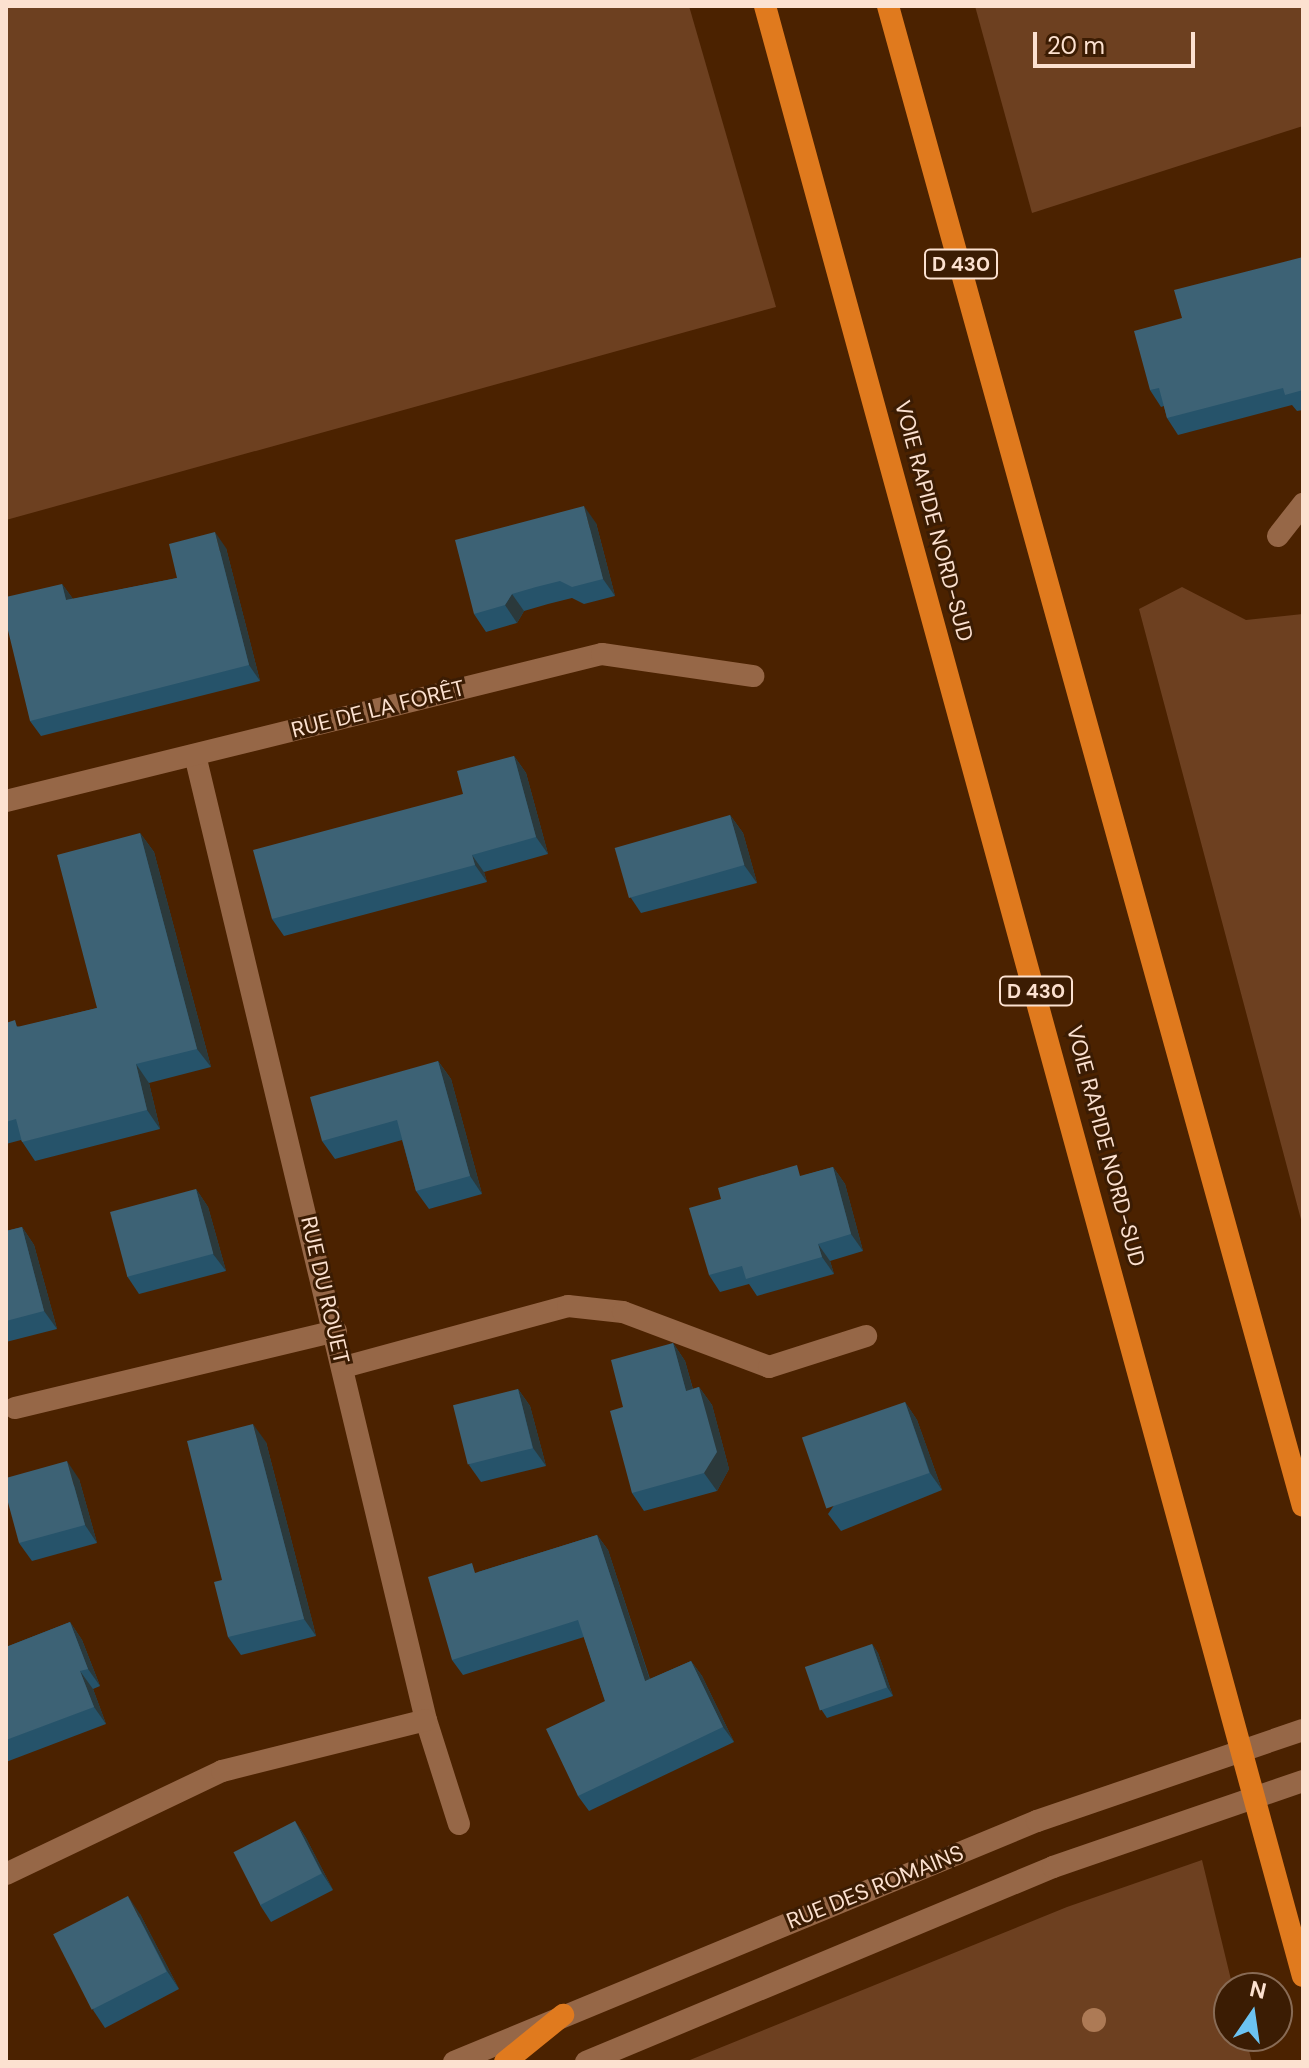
<!DOCTYPE html>
<html>
<head>
<meta charset="utf-8">
<style>
  body { margin:0 }
  #map { position:relative; width:1309px; height:2068px; overflow:hidden; background:#4b2200; font-family:"DM Sans",sans-serif }
  div>[style] { position:absolute }
  .green>* { inset:0; background:#6d4020 }
  .service>* { height:22px; margin:-11px; padding:0 11px; transform-origin:11px; border-radius:11px; background:#966747 }
  .minor>* { height:22px; margin:-11px; padding:0 11px; transform-origin:11px; border-radius:11px; background:#966747 }
  .secondary>* { height:22px; margin:-11px; padding:0 11px; transform-origin:11px; border-radius:11px; background:#966747 }
  .trunk>* { height:22px; margin:-11px; padding:0 11px; transform-origin:11px; border-radius:11px; background:#e07a1e }
  .trees>* { width:24px; height:24px; margin:-12px; border-radius:50%; background:#ad7a55 }
  .wall>* { inset:0; background:#26536a }
  .shaded-wall>* { inset:0; background:#2b393b }
  .building>* { inset:0; background:#3d6275; transform-origin:0 0 }
  span { translate:-50% -50%; white-space:nowrap; text-align:center; line-height:1.15; -webkit-text-stroke:6px #3b1c03; paint-order:stroke }
  .shield-label span { padding:2px 6px; background:#3b1c03; border:2px solid; border-radius:6px; -webkit-text-stroke-width:0 }
  .shield-label { font-size:20px; color:#fce1d0; font-weight:700 }
  .street-label { font-size:22px; color:#fce1d0 }
  .frame { position:absolute; inset:0; border:8px solid #fce1d0; pointer-events:none }
  .north { position:absolute; left:1213px; top:1972px; width:80px; height:80px; box-sizing:border-box; background:#3b1c03; border:2px solid #886b55; border-radius:50%; rotate:13deg; font-size:22px; font-weight:700; line-height:32px; text-align:center; color:#fce1d0 }
  .north::after { content:''; display:block; margin:auto; width:28px; height:36px; background:#6cc3f2; clip-path:polygon(50% 0,100% 100%,50% 72%,0 100%) }
  .scale { position:absolute; left:1033px; top:32px; width:162px; height:36px; box-sizing:border-box; border:4px solid #fce1d0; border-top:0; padding-left:10px; font-size:24px; line-height:28px; white-space:nowrap; color:#fce1d0; -webkit-text-stroke:6px #3b1c03; paint-order:stroke }
</style>
</head>
<body>
<div id="map">
  <div class="green">
    <div style="clip-path:polygon(6px 6px,689px 6px,776px 307px,6px 520px)"></div>
    <div style="clip-path:polygon(975px 6px,1303px 6px,1303px 126px,1032px 213px)"></div>
    <div style="clip-path:polygon(1182px 587px,1246px 620px,1303px 614px,1303px 1227px,1139px 609px)"></div>
    <div style="clip-path:polygon(1202px 1860px,1233px 1988px,1229px 1988px,1229px 2036px,1245px 2036px,1252px 2062px,685px 2062px,1067px 1907px)"></div>
  </div>
  <div class="service">
    <div style="left:344px;top:1367px;width:232px;rotate:-15.2deg"></div>
    <div style="left:568px;top:1306px;width:55px;rotate:6.2deg"></div>
    <div style="left:623px;top:1312px;width:156px;rotate:20.6deg"></div>
    <div style="left:769px;top:1367px;width:102px;rotate:-17.7deg"></div>
    <div style="left:15px;top:1408px;width:330px;rotate:-13.5deg"></div>
  </div>
  <div class="minor">
    <div style="left:1278px;top:536px;width:41px;rotate:-52deg"></div>
    <div style="left:195px;top:755px;width:992px;rotate:76.54deg"></div>
    <div style="left:426px;top:1720px;width:109px;rotate:72.4deg"></div>
    <div style="left:6px;top:801px;width:614px;rotate:-13.86deg"></div>
    <div style="left:602px;top:654px;width:153px;rotate:8.3deg"></div>
    <div style="left:6px;top:1874px;width:239px;rotate:-25.5deg"></div>
    <div style="left:222px;top:1771px;width:210px;rotate:-14deg"></div>
  </div>
  <div class="secondary">
    <div style="left:454px;top:2062px;width:631px;rotate:-22.46deg"></div>
    <div style="left:1037px;top:1821px;width:281px;rotate:-18.9deg"></div>
    <div style="left:586px;top:2062px;width:506px;rotate:-22.66deg"></div>
    <div style="left:1053px;top:1867px;width:264px;rotate:-19deg"></div>
  </div>
  <div class="trunk">
    <div style="left:765px;top:6px;width:2042px;rotate:74.73deg"></div>
    <div style="left:888px;top:6px;width:1556px;rotate:74.54deg"></div>
    <div style="left:505px;top:2062px;width:75px;rotate:-39deg"></div>
  </div>
  <div class="trees">
    <div style="left:1094px;top:2020px"></div>
  </div>
  <div class="wall">
    <div style="clip-path:polygon(1303px 257px,1303px 410px,1297px 411px,1292px 405px,1178px 435px,1167px 418px,1164px 406px,1161px 407px,1150px 390px,1182px 318px)"></div>
    <div style="clip-path:polygon(596px 523px,615px 596px,584px 604px,572px 598px,548px 604px,524px 611px,517px 623px,486px 632px,474px 614px)"></div>
    <div style="clip-path:polygon(226px 548px,260px 681px,41px 736px,30px 721px,62px 584px,73px 599px,177px 578px)"></div>
    <div style="clip-path:polygon(514px 756px,526px 773px,548px 854px,484px 872px,487px 882px,284px 936px,272px 919px,463px 794px)"></div>
    <div style="clip-path:polygon(730px 815px,743px 833px,757px 883px,641px 913px,629px 895px)"></div>
    <div style="clip-path:polygon(140px 833px,154px 852px,211px 1067px,149px 1083px,160px 1129px,35px 1161px,21px 1140px,6px 1144px,6px 1023px,20px 1027px,97px 1008px)"></div>
    <div style="clip-path:polygon(438px 1061px,451px 1079px,482px 1194px,429px 1209px,416px 1191px,402px 1140px,335px 1159px,322px 1141px)"></div>
    <div style="clip-path:polygon(833px 1167px,845px 1184px,863px 1251px,830px 1261px,834px 1274px,757px 1296px,749px 1284px,720px 1292px,709px 1275px,805px 1175px)"></div>
    <div style="clip-path:polygon(196px 1189px,208px 1207px,226px 1271px,139px 1294px,127px 1276px)"></div>
    <div style="clip-path:polygon(22px 1227px,34px 1245px,57px 1329px,6px 1342px,6px 1231px)"></div>
    <div style="clip-path:polygon(673px 1343px,685px 1361px,693px 1389px,699px 1387px,712px 1405px,729px 1469px,717px 1491px,644px 1511px,632px 1493px,623px 1407px)"></div>
    <div style="clip-path:polygon(518px 1389px,530px 1406px,546px 1466px,481px 1482px,469px 1465px)"></div>
    <div style="clip-path:polygon(905px 1402px,917px 1420px,942px 1490px,841px 1531px,828px 1514px)"></div>
    <div style="clip-path:polygon(266px 1442px,316px 1636px,241px 1655px,228px 1637px,222px 1580px)"></div>
    <div style="clip-path:polygon(79px 1479px,97px 1543px,32px 1561px,19px 1543px)"></div>
    <div style="clip-path:polygon(597px 1535px,608px 1550px,650px 1679px,691px 1661px,702px 1676px,734px 1742px,589px 1811px,578px 1796px,605px 1701px,584px 1637px,463px 1675px,452px 1660px,478px 1572px)"></div>
    <div style="clip-path:polygon(70px 1622px,82px 1640px,100px 1686px,93px 1689px,106px 1724px,6px 1762px,6px 1647px)"></div>
    <div style="clip-path:polygon(872px 1644px,878px 1653px,893px 1696px,827px 1718px,821px 1709px)"></div>
    <div style="clip-path:polygon(295px 1821px,306px 1838px,333px 1890px,271px 1922px,260px 1905px)"></div>
    <div style="clip-path:polygon(140px 1914px,179px 1989px,105px 2028px,93px 2010px)"></div>
  </div>
  <div class="shaded-wall">
    <div style="clip-path:polygon(584px 506px,596px 523px,615px 596px,603px 579px)"></div>
    <div style="clip-path:polygon(215px 532px,226px 548px,260px 681px,249px 665px)"></div>
    <div style="clip-path:polygon(62px 584px,73px 599px,66px 600px)"></div>
    <div style="clip-path:polygon(512px 594px,524px 611px,517px 623px,505px 605px)"></div>
    <div style="clip-path:polygon(514px 756px,526px 773px,548px 854px,536px 837px)"></div>
    <div style="clip-path:polygon(730px 815px,743px 833px,757px 883px,744px 865px)"></div>
    <div style="clip-path:polygon(140px 833px,154px 852px,211px 1067px,197px 1049px)"></div>
    <div style="clip-path:polygon(472px 855px,484px 872px,487px 882px,475px 865px)"></div>
    <div style="clip-path:polygon(438px 1061px,451px 1079px,482px 1194px,470px 1176px)"></div>
    <div style="clip-path:polygon(136px 1064px,149px 1083px,160px 1129px,147px 1110px)"></div>
    <div style="clip-path:polygon(833px 1167px,845px 1184px,863px 1251px,851px 1234px)"></div>
    <div style="clip-path:polygon(196px 1189px,208px 1207px,226px 1271px,213px 1254px)"></div>
    <div style="clip-path:polygon(22px 1227px,34px 1245px,57px 1329px,44px 1311px)"></div>
    <div style="clip-path:polygon(818px 1244px,830px 1261px,834px 1274px,822px 1257px)"></div>
    <div style="clip-path:polygon(673px 1343px,685px 1361px,698px 1408px,686px 1391px)"></div>
    <div style="clip-path:polygon(699px 1387px,712px 1405px,729px 1469px,717px 1491px,704px 1473px)"></div>
    <div style="clip-path:polygon(518px 1389px,530px 1406px,546px 1466px,533px 1448px)"></div>
    <div style="clip-path:polygon(905px 1402px,917px 1420px,942px 1490px,930px 1473px)"></div>
    <div style="clip-path:polygon(253px 1424px,266px 1442px,316px 1636px,304px 1619px)"></div>
    <div style="clip-path:polygon(67px 1461px,79px 1479px,97px 1543px,85px 1525px)"></div>
    <div style="clip-path:polygon(597px 1535px,608px 1550px,655px 1696px,645px 1681px)"></div>
    <div style="clip-path:polygon(70px 1622px,82px 1640px,100px 1686px,88px 1669px)"></div>
    <div style="clip-path:polygon(872px 1644px,878px 1653px,893px 1696px,887px 1687px)"></div>
    <div style="clip-path:polygon(691px 1661px,702px 1676px,734px 1742px,723px 1727px)"></div>
    <div style="clip-path:polygon(80px 1671px,93px 1689px,106px 1724px,94px 1707px)"></div>
    <div style="clip-path:polygon(295px 1821px,306px 1838px,333px 1890px,322px 1873px)"></div>
    <div style="clip-path:polygon(128px 1896px,140px 1914px,179px 1989px,167px 1971px)"></div>
  </div>
  <div class="building">
    <div style="clip-path:polygon(1303px 257px,1303px 390px,1285px 395px,1283px 388px,1167px 418px,1159px 388px,1150px 390px,1134px 331px,1182px 318px,1174px 290px)"></div>
    <div style="clip-path:polygon(584px 506px,603px 579px,572px 587px,560px 581px,536px 587px,512px 594px,505px 605px,474px 614px,455px 540px)"></div>
    <div style="clip-path:polygon(215px 532px,249px 665px,30px 721px,6px 622px,6px 597px,62px 584px,66px 600px,177px 578px,169px 544px)"></div>
    <div style="clip-path:polygon(514px 756px,536px 837px,472px 855px,475px 865px,272px 919px,253px 850px,463px 794px,457px 771px)"></div>
    <div style="left:730px;top:815px;width:52px;height:120px;rotate:74deg"></div>
    <div style="clip-path:polygon(140px 833px,197px 1049px,136px 1064px,147px 1110px,22px 1142px,16px 1119px,6px 1122px,6px 1023px,15px 1020px,17px 1027px,97px 1008px,57px 855px)"></div>
    <div style="clip-path:polygon(438px 1061px,470px 1176px,416px 1191px,397px 1120px,322px 1141px,310px 1097px)"></div>
    <div style="clip-path:polygon(797px 1165px,800px 1176px,833px 1167px,851px 1234px,818px 1244px,822px 1257px,746px 1279px,742px 1266px,709px 1275px,689px 1208px,721px 1199px,718px 1188px)"></div>
    <div style="left:196px;top:1189px;width:67px;height:89px;rotate:75deg"></div>
    <div style="clip-path:polygon(22px 1227px,44px 1311px,6px 1321px,6px 1231px)"></div>
    <div style="clip-path:polygon(673px 1343px,686px 1391px,699px 1387px,717px 1452px,704px 1473px,632px 1493px,610px 1411px,623px 1407px,611px 1360px)"></div>
    <div style="left:518px;top:1389px;width:61px;height:67px;rotate:76deg"></div>
    <div style="left:905px;top:1402px;width:75px;height:109px;rotate:71deg"></div>
    <div style="clip-path:polygon(253px 1424px,304px 1619px,228px 1637px,214px 1582px,222px 1580px,187px 1441px)"></div>
    <div style="clip-path:polygon(67px 1461px,85px 1525px,19px 1543px,6px 1495px,6px 1478px)"></div>
    <div style="clip-path:polygon(597px 1535px,645px 1681px,691px 1661px,723px 1727px,578px 1796px,546px 1729px,605px 1701px,578px 1620px,452px 1660px,428px 1577px,472px 1563px,475px 1573px)"></div>
    <div style="clip-path:polygon(70px 1622px,88px 1669px,80px 1671px,94px 1707px,6px 1740px,6px 1647px)"></div>
    <div style="left:872px;top:1644px;width:46px;height:71px;rotate:71deg"></div>
    <div style="left:295px;top:1821px;width:59px;height:69px;rotate:63deg"></div>
    <div style="left:128px;top:1896px;width:85px;height:84px;rotate:63deg"></div>
  </div>
  <div class="shield-label">
    <span style="left:961px;top:264px">D 430</span>
    <span style="left:1036px;top:991px">D 430</span>
  </div>
  <div class="street-label">
    <span style="left:934px;top:521px;rotate:75deg">VOIE RAPIDE NORD-SUD</span>
    <span style="left:378px;top:709px;rotate:-14deg">RUE DE LA FORÊT</span>
    <span style="left:1106px;top:1146px;rotate:75deg">VOIE RAPIDE NORD-SUD</span>
    <span style="left:325px;top:1290px;rotate:77deg">RUE DU ROUET</span>
    <span style="left:875px;top:1887px;rotate:-22deg">RUE DES ROMAINS</span>
  </div>
  <div class="frame"></div>
  <div class="north">N</div>
  <div class="scale">20 m</div>
</div>
</body>
</html>
